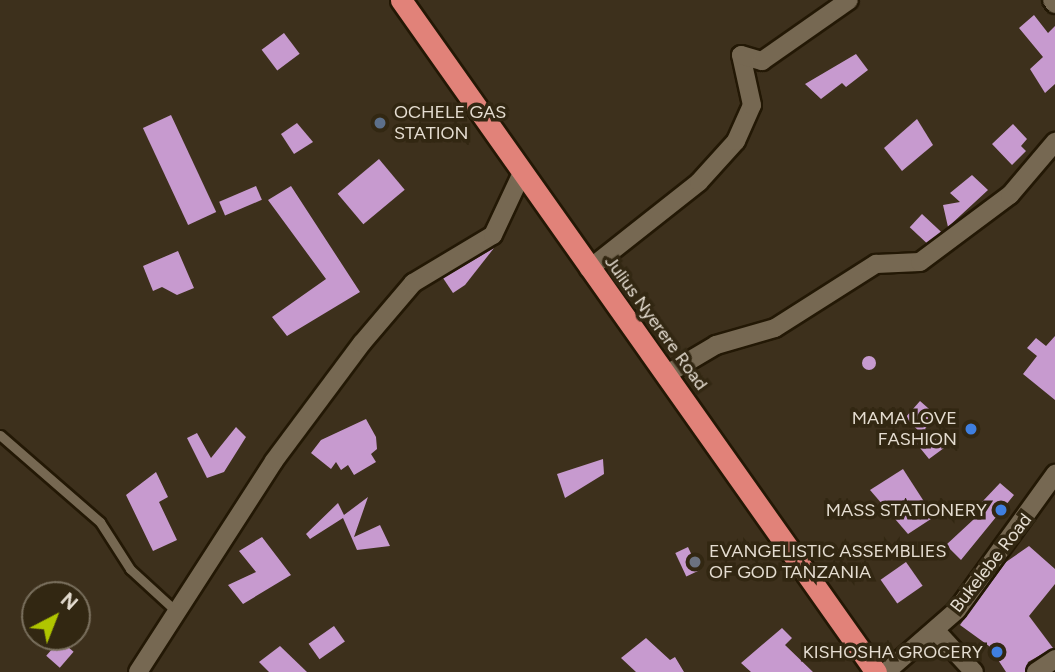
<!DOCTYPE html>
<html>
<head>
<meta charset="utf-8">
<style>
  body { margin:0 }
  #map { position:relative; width:1055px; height:672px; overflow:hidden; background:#3d301c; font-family:Figtree,sans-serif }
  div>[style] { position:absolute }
  .building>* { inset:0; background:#c79acf; transform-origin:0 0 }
  .round { border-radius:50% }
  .roads { filter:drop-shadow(2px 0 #231805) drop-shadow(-2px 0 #231805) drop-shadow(0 2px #231805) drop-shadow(0 -2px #231805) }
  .lane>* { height:9px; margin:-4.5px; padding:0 4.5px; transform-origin:4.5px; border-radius:4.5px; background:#766852 }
  .street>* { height:18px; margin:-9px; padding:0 9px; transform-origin:9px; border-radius:9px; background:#766852 }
  .highway>* { height:21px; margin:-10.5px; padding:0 10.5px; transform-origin:10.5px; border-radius:10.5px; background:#e18279 }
  .dots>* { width:19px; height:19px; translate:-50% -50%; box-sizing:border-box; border:4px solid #322712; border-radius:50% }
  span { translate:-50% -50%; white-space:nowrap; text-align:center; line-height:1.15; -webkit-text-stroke:7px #322712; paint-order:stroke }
  .poi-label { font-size:18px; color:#e5ddd1 }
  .left { translate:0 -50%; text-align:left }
  .right { translate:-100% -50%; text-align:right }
  .street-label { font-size:18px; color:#e5ddd1 }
  .north { position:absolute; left:21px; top:581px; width:70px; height:70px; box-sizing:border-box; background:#322712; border:2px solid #7a705e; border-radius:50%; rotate:42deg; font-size:19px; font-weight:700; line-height:28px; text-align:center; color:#e5ddd1 }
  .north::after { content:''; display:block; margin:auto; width:24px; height:32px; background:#b0c500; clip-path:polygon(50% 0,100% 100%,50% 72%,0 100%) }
</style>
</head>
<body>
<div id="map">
  <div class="building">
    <div style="clip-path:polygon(1034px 15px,1048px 33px,1055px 26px,1055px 84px,1045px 93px,1030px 69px,1043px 57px,1019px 28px)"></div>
    <div style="left:284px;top:33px;width:26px;height:28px;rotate:53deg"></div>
    <div style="clip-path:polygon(856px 54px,868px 70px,846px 87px,842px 83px,821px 99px,805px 84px)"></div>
    <div style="left:171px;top:115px;width:107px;height:31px;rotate:65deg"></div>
    <div style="clip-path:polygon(917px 119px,933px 145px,902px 171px,884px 148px)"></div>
    <div style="clip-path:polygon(297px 123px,313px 142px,294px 154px,281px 134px)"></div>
    <div style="clip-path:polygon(1013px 124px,1027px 139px,1021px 146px,1026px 151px,1012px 165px,992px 144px)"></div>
    <div style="left:379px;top:159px;width:40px;height:54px;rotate:50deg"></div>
    <div style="clip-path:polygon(972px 175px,988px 190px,948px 227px,943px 205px,960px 202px,950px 193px)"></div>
    <div style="left:256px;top:186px;width:15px;height:40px;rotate:67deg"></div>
    <div style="clip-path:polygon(291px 186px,360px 292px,287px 336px,272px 317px,326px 279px,268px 200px)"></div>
    <div style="left:922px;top:214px;width:26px;height:18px;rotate:43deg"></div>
    <div style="clip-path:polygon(494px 248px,465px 285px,453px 293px,443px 278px)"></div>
    <div style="clip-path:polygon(178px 251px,194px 288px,177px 295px,162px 287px,153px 291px,143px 266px)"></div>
    <div style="clip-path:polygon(1055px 336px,1055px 400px,1023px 374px,1037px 356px,1027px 348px,1036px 338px,1046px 346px)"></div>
    <div class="round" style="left:862px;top:356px;width:14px;height:14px"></div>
    <div style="clip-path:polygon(920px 401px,936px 415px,925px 429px,944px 448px,929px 459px,912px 438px,920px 432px,905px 418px)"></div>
    <div style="clip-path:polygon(366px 419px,376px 437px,377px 449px,371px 454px,376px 462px,354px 475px,348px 465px,341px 470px,336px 462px,331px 469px,311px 453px,321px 440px)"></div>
    <div style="clip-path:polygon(236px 427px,246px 437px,224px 472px,207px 478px,187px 438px,197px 433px,211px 458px)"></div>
    <div style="clip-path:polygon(603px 459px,604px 474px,565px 498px,557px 474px)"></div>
    <div style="clip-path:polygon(903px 469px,934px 517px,908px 534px,870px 490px)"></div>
    <div style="clip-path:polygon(156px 472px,168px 497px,159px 502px,177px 540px,153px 551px,126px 495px)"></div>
    <div style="clip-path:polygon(1000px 483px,1014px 495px,961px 560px,946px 545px,987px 507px,982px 502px)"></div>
    <div style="clip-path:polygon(368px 497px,354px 537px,380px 525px,390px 546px,357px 550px,343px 518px,310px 539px,306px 534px,338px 503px,344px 515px)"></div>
    <div style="clip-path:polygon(262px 537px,291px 575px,243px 604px,228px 585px,256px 572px,239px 551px)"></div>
    <div style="clip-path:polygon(1029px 546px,1055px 569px,1055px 584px,1029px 616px,1053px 648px,1028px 662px,1025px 672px,1006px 672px,989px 646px,960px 625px,1006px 562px)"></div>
    <div style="left:688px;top:547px;width:26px;height:14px;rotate:65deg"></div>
    <div style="left:906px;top:562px;width:29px;height:31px;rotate:55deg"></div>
    <div style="left:334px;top:626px;width:19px;height:31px;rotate:55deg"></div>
    <div style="clip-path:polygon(782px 628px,792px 638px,785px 645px,813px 672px,751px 672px,741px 663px)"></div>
    <div style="clip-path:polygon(646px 638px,670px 660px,675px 657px,684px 672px,636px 672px,621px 658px)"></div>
    <div style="left:60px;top:640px;width:18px;height:21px;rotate:41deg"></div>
    <div style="clip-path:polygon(280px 646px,307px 672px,269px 672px,259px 662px)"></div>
  </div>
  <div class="roads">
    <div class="lane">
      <div style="left:0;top:435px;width:133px;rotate:41deg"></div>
      <div style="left:100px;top:522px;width:56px;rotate:57.4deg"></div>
      <div style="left:130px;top:569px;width:64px;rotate:42.5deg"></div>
    </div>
    <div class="street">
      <div style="left:1052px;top:0;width:5px;rotate:53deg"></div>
      <div style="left:589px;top:269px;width:140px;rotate:-38.3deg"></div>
      <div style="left:699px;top:182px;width:55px;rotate:-47.9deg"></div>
      <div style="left:736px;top:141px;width:39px;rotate:-66deg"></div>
      <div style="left:752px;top:105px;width:51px;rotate:-102.4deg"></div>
      <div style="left:741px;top:55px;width:22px;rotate:16deg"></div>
      <div style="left:762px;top:61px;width:106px;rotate:-35deg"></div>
      <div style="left:667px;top:374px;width:57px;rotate:-30.6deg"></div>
      <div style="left:716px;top:345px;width:61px;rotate:-16.1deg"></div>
      <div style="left:775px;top:328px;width:120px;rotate:-32.4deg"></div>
      <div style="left:876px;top:264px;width:44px;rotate:-2.6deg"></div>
      <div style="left:920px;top:262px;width:112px;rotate:-36.7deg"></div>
      <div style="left:1010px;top:195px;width:70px;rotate:-49.7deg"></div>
      <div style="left:935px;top:630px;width:57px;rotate:47.1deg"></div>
      <div style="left:138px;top:672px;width:251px;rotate:-57.2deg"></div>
      <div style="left:274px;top:461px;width:147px;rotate:-53.3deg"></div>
      <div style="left:362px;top:343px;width:79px;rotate:-49.6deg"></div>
      <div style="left:413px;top:283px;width:93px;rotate:-31deg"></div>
      <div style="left:493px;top:235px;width:68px;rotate:-64.9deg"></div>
      <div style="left:886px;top:672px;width:94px;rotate:-41.1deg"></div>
      <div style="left:957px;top:610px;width:168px;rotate:-54.2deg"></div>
      <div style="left:1036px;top:672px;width:23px;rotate:-34deg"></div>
    </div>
    <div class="highway">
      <div style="left:401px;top:0;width:823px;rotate:54.75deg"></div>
    </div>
  </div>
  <div class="dots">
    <div style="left:380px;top:123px;background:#5c6f8a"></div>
    <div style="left:971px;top:429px;background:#3f7fe0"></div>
    <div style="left:1001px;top:510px;background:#3f7fe0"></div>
    <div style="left:695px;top:562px;background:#6b7280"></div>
    <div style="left:997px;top:652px;background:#3f7fe0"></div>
  </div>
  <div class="poi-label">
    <span class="left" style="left:394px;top:123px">OCHELE GAS<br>STATION</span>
    <span class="right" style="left:957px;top:429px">MAMA LOVE<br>FASHION</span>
    <span class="right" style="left:987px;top:510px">MASS STATIONERY</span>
    <span class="left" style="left:709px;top:562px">EVANGELISTIC ASSEMBLIES<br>OF GOD TANZANIA</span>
    <span class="right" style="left:983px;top:652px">KISHOSHA GROCERY</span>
  </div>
  <div class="street-label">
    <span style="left:656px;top:323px;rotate:54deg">Julius Nyerere Road</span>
    <span style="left:991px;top:563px;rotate:-52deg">Bukelebe Road</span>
  </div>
  <div class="north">N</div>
</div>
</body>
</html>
